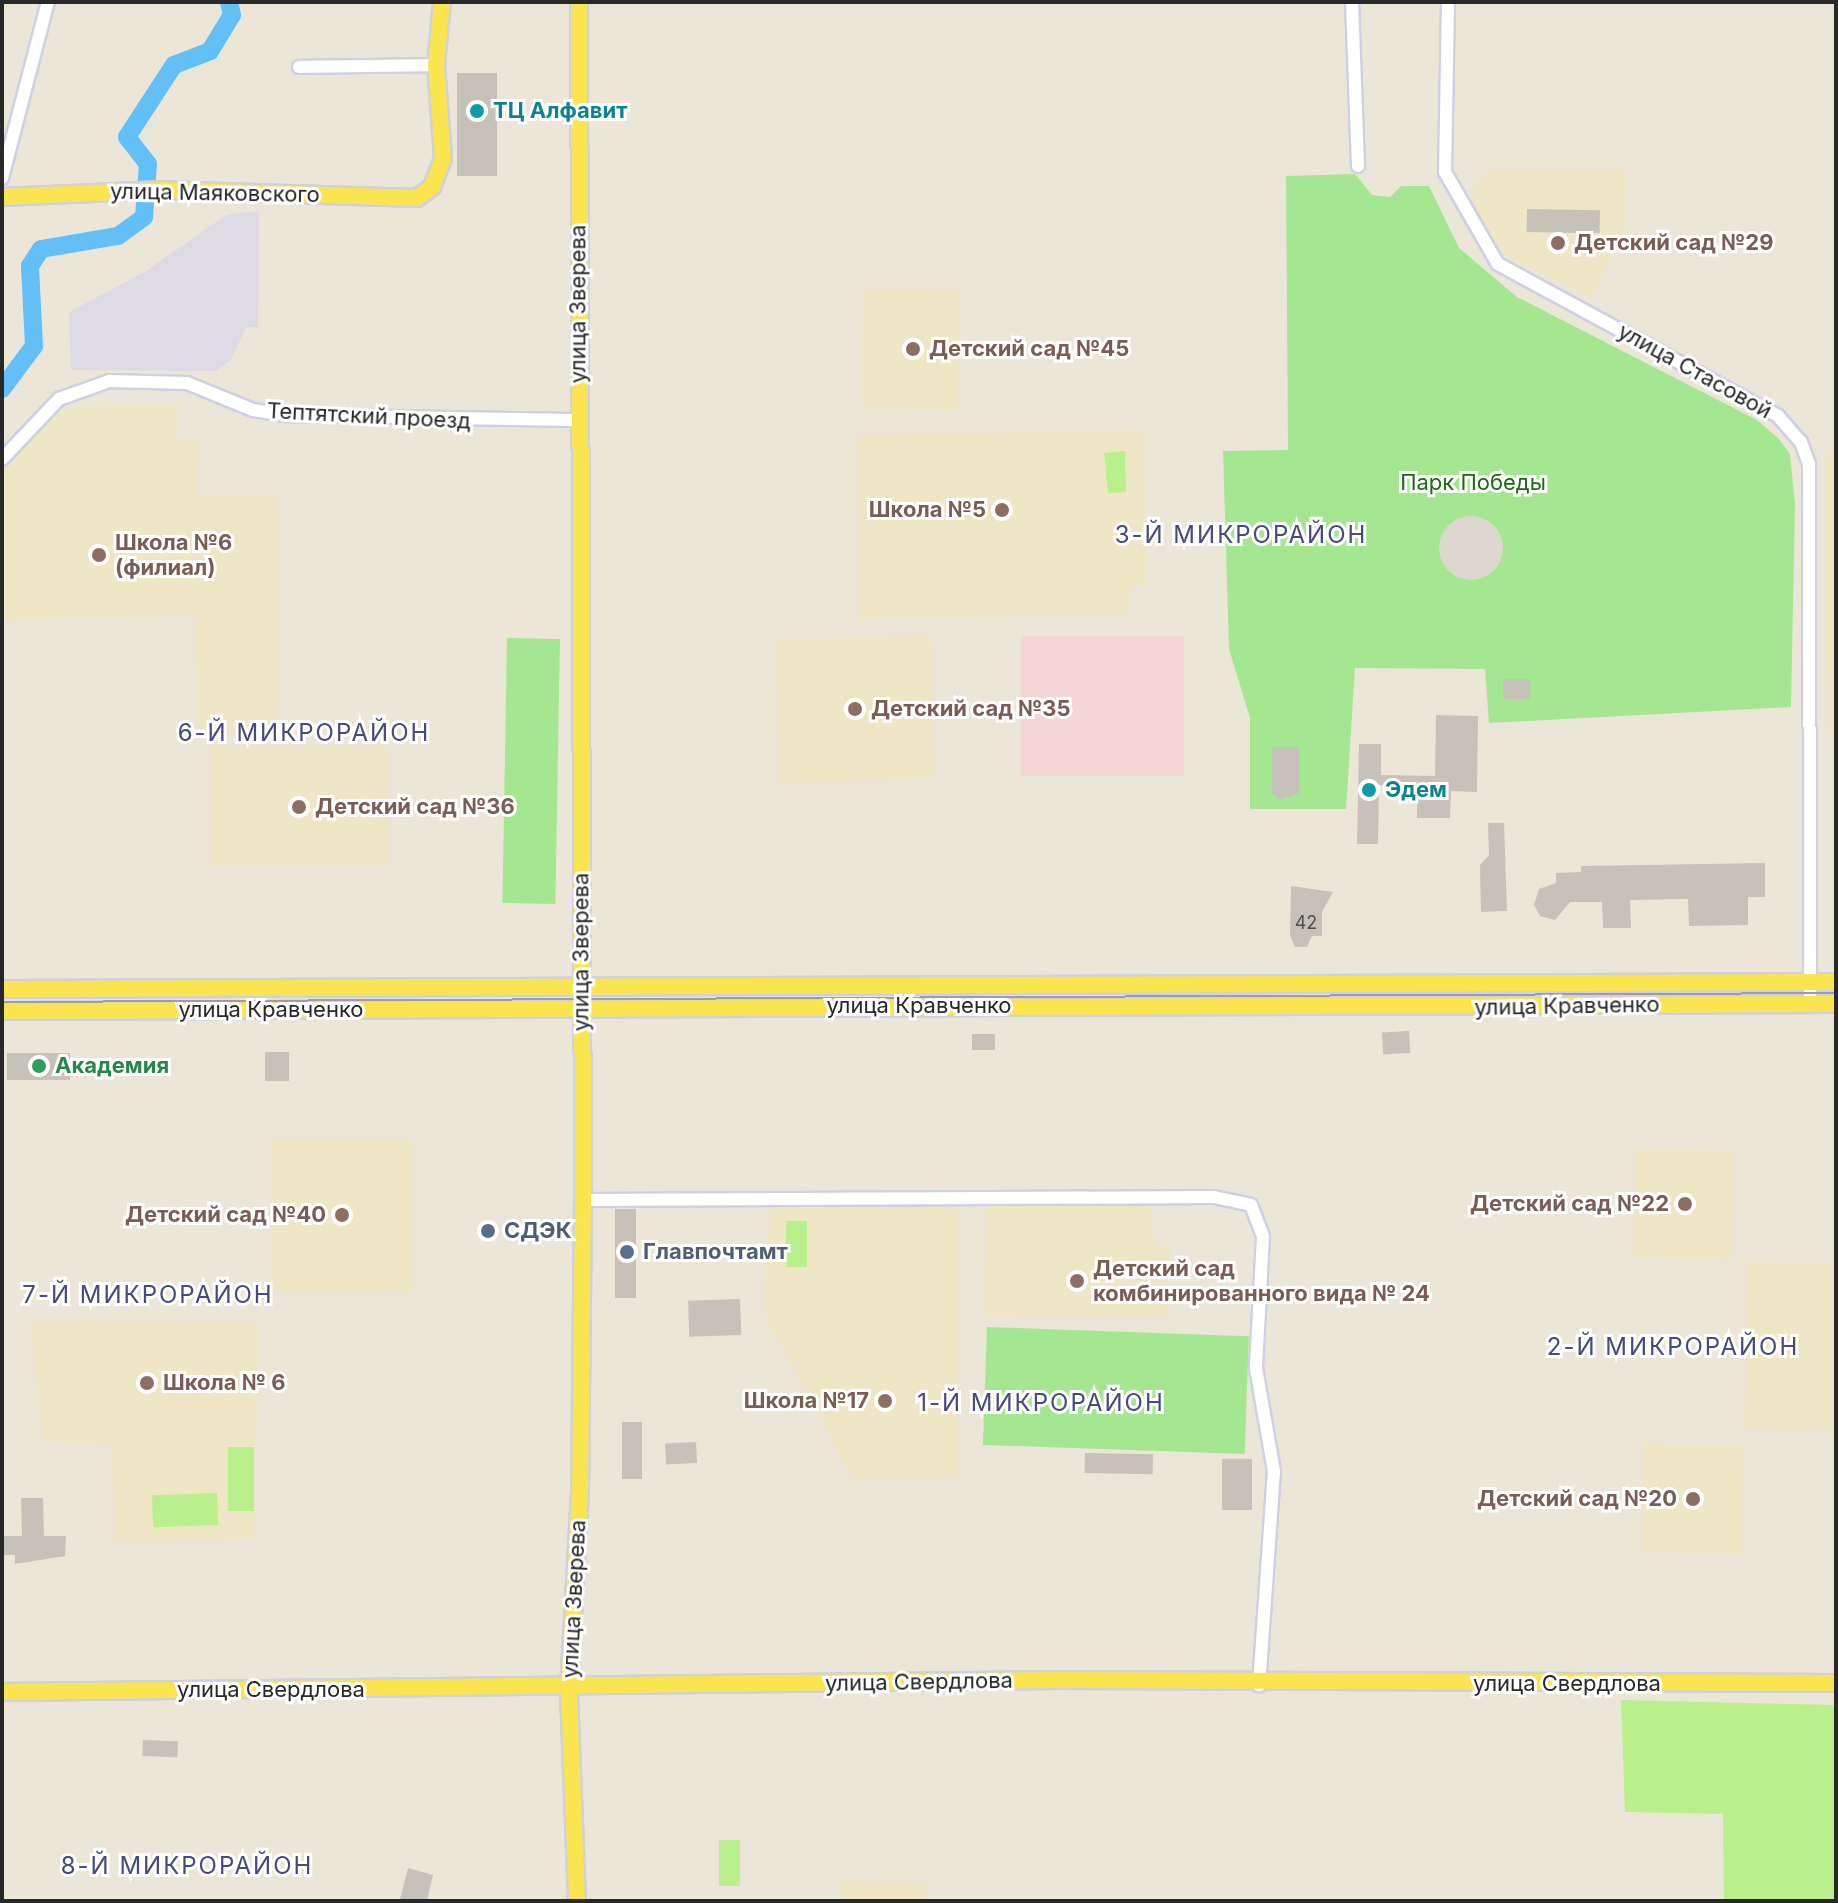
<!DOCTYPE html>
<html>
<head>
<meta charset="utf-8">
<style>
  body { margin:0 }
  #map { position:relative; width:1838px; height:1903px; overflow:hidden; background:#ece6d9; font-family:Inter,sans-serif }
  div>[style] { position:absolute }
  .industrial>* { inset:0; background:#dedae4 }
  .education>* { inset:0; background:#efe6c6; transform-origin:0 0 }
  .medical>* { inset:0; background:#f4d6d5; transform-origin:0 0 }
  .green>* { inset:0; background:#a5e790; transform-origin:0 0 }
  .pitch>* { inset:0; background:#baf08b; transform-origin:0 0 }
  .plaza>* { inset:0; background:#dcd8d0 }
  .round { border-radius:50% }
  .river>* { height:18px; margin:-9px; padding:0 9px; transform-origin:9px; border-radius:9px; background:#63c0f7 }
  .building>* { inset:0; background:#c7c2b9; transform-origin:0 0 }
  .roads { filter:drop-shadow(2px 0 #ced0e3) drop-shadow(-2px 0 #ced0e3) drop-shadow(0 2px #ced0e3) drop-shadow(0 -2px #ced0e3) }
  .minor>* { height:12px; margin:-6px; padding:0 6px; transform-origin:6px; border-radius:6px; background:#fff }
  .major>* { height:16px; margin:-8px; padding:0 8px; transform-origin:8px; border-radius:8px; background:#fae44f }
  .tram>* { height:2px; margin:-1px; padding:0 1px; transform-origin:1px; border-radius:1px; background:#9b9cb4 }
  .dots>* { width:22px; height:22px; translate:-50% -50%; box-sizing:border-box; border:4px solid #fff; border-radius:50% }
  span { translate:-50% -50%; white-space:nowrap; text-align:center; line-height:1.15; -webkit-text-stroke:6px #fff; paint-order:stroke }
  .number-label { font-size:18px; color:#504e4c }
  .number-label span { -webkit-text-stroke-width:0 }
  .culture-label { font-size:22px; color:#0d838f; font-weight:700 }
  .left { translate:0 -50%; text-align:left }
  .street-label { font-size:22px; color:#282828 }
  .education-label { font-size:22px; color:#785e54; font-weight:700 }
  .right { translate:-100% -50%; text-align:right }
  .park-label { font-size:22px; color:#1d6a14 }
  .leisure-label { font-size:22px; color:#27864d; font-weight:700 }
  .service-label { font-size:22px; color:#4e5e75; font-weight:700 }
  .neighbourhood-label { font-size:24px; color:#464a7c; letter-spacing:2px }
  .frame { position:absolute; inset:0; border:4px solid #282828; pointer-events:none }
</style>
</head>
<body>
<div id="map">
  <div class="industrial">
    <div style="clip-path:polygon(259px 211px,258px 327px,246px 327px,231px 360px,216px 371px,71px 370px,69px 312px,146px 271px,226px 215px)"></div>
  </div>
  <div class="education">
    <div style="clip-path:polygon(1489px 169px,1627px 170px,1625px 230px,1591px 298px,1507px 257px,1466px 199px)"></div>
    <div style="left:863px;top:289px;width:97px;height:119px;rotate:1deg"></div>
    <div style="clip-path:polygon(177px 405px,177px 441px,199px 440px,197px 495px,280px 495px,280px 732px,197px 732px,196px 615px,2px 620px,2px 466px,11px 451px,67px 407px)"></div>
    <div style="clip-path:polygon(1144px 430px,1147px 586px,1129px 587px,1130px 614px,860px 619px,857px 435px)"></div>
    <div style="clip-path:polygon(1826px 452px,1836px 452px,1836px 736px,1829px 735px,1825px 646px)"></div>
    <div style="left:931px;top:635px;width:143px;height:156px;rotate:88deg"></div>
    <div style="left:209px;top:747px;width:179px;height:118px"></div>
    <div style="left:271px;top:1139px;width:141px;height:153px"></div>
    <div style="left:1636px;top:1149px;width:98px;height:109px;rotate:1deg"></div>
    <div style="clip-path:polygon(1150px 1200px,1154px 1245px,1171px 1247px,1168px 1318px,983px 1315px,987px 1204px)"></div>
    <div style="clip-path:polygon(771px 1204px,958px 1204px,958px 1480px,853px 1479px,769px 1324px,763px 1303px)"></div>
    <div style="left:1747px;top:1262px;width:89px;height:168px;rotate:1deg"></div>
    <div style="clip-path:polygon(31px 1319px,259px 1324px,254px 1538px,114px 1545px,112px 1444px,42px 1442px)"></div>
    <div style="left:1643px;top:1444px;width:100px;height:108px;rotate:1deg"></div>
    <div style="clip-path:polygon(841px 1879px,926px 1883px,926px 1901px,841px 1901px)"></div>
  </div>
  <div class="medical">
    <div style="left:1021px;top:636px;width:163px;height:140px"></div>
  </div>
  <div class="green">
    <div style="clip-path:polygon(1355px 174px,1372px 195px,1390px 197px,1401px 186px,1429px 186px,1459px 248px,1517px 297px,1757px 420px,1779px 439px,1790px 454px,1795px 504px,1791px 707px,1489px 723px,1485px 669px,1355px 668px,1346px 809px,1250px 809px,1250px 718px,1229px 649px,1223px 451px,1288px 450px,1286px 176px)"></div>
    <div style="left:507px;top:638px;width:53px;height:265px;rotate:1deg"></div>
    <div style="left:987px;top:1327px;width:262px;height:118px;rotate:2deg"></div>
  </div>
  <div class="pitch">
    <div style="clip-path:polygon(1125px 451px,1126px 492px,1108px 493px,1104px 453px)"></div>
    <div style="left:807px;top:1221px;width:46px;height:21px;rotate:90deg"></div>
    <div style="left:228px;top:1447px;width:26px;height:64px"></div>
    <div style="left:217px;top:1493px;width:32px;height:65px;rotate:88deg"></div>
    <div style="clip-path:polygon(1621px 1700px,1836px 1705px,1836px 1901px,1724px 1901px,1723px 1814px,1625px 1812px)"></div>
    <div style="left:719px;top:1840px;width:21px;height:46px"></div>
  </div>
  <div class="plaza">
    <div class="round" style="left:1439px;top:516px;width:64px;height:64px"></div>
  </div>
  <div class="river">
    <div style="left:2px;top:389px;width:54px;rotate:-53.3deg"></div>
    <div style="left:34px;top:346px;width:80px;rotate:-92.9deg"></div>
    <div style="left:30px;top:266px;width:20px;rotate:-57deg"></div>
    <div style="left:41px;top:249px;width:78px;rotate:-9.6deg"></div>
    <div style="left:118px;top:236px;width:32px;rotate:-36deg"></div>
    <div style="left:144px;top:217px;width:53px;rotate:-85.7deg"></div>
    <div style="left:148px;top:164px;width:34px;rotate:-128deg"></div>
    <div style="left:127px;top:137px;width:86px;rotate:-56.9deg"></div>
    <div style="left:174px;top:65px;width:39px;rotate:-21deg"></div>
    <div style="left:210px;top:51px;width:42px;rotate:-58.6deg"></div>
    <div style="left:232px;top:15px;width:13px;rotate:-103deg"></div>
  </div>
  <div class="building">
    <div style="left:457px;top:73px;width:40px;height:103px"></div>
    <div style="left:1527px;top:209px;width:73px;height:23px;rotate:1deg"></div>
    <div style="left:1530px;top:679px;width:20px;height:27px;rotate:90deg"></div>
    <div style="clip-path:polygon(1436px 715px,1478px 716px,1477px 792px,1451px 791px,1450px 818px,1417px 818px,1417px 786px,1379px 785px,1378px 844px,1357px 844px,1359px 744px,1381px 744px,1381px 775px,1435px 776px)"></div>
    <div style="clip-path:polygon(1272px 747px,1299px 747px,1299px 793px,1279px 800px,1272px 793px)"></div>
    <div style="clip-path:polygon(1488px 823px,1504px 823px,1507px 911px,1481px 912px,1480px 865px,1489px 855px)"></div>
    <div style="clip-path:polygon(1765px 863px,1765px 897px,1748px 897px,1748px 925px,1689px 926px,1688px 899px,1630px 900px,1631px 928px,1603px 928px,1602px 902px,1570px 902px,1555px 920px,1540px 916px,1534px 905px,1539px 889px,1556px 883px,1556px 873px,1581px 872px,1581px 866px)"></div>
    <div style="clip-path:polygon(1291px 886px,1333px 892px,1322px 912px,1322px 936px,1312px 936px,1307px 947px,1295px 947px,1290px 935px)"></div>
    <div style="left:1409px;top:1031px;width:22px;height:27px;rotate:87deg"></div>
    <div style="left:972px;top:1034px;width:23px;height:16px"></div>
    <div style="left:265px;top:1052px;width:24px;height:29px"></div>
    <div style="left:7px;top:1053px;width:63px;height:27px"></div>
    <div style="left:615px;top:1209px;width:21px;height:89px"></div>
    <div style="left:740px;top:1299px;width:36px;height:52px;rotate:88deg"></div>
    <div style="left:622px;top:1422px;width:20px;height:57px"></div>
    <div style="left:696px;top:1442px;width:21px;height:31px;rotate:87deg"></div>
    <div style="left:1085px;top:1453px;width:68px;height:20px;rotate:1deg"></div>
    <div style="left:1222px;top:1459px;width:30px;height:51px"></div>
    <div style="clip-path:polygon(21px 1498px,43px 1498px,44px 1536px,66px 1536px,65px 1556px,15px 1564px,15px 1555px,2px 1555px,2px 1536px,22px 1536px)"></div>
    <div style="left:143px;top:1740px;width:35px;height:16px;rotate:2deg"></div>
    <div style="clip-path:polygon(408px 1868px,433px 1875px,427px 1901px,400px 1899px)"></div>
  </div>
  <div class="roads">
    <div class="minor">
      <div style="left:1352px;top:2px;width:164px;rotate:87.9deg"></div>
      <div style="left:1448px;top:2px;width:170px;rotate:91deg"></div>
      <div style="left:1445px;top:172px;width:106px;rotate:60.1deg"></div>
      <div style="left:1498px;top:264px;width:319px;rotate:28.5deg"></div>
      <div style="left:1778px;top:416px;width:35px;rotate:49deg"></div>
      <div style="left:1801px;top:442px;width:23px;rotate:70deg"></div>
      <div style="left:1809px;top:464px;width:540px;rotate:89.89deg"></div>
      <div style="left:299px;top:67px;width:137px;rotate:-0.8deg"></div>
      <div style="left:2px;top:178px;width:182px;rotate:-75.4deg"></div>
      <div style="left:2px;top:459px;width:83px;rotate:-46.5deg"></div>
      <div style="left:59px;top:399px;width:53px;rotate:-19.8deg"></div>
      <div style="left:109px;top:381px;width:78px;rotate:1.5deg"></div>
      <div style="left:187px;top:383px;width:71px;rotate:22.2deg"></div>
      <div style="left:253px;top:410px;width:33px;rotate:9deg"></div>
      <div style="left:286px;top:415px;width:293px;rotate:1deg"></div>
      <div style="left:583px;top:1200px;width:631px;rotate:-0.27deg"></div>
      <div style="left:1214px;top:1197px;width:38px;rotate:12deg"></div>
      <div style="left:1251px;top:1205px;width:34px;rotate:69deg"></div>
      <div style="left:1263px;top:1237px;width:131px;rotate:93.1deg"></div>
      <div style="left:1256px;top:1368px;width:105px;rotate:80.1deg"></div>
      <div style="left:1274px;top:1471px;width:215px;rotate:94deg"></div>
    </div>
    <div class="major">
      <div style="left:2px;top:197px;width:160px;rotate:-2.5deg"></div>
      <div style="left:162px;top:190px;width:255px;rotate:1.8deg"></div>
      <div style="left:417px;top:198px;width:19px;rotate:-36deg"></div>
      <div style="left:432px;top:187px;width:31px;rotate:-69deg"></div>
      <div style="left:443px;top:158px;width:93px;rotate:-94.3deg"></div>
      <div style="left:436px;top:65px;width:63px;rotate:-84.6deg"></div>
      <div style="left:2px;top:989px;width:1834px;rotate:-0.22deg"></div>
      <div style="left:2px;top:1011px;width:1834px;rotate:-0.22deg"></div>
      <div style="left:2px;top:1692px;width:1057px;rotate:-0.65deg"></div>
      <div style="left:1059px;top:1680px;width:777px;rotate:0.22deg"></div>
      <div style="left:577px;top:1901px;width:212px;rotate:-92.2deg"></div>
      <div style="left:569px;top:1689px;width:198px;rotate:-86.8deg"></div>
      <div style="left:580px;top:1491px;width:291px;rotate:-89.4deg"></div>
      <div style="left:583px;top:1200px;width:1198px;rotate:-90.19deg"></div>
    </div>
  </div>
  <div class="tram">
    <div style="left:2px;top:1002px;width:1834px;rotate:-0.28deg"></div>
  </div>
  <div class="dots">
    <div style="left:477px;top:111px;background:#0f9aa8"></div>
    <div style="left:1558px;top:243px;background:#8d6e63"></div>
    <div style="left:913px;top:349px;background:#8d6e63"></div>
    <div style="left:1002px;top:510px;background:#8d6e63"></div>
    <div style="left:99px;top:555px;background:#8d6e63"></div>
    <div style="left:855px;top:709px;background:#8d6e63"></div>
    <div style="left:1369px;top:790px;background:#0f9aa8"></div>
    <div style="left:299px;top:807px;background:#8d6e63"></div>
    <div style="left:39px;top:1066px;background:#2e9e5b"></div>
    <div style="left:1685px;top:1204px;background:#8d6e63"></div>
    <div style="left:342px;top:1215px;background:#8d6e63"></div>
    <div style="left:488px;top:1231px;background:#5c6f8a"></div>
    <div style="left:627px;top:1252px;background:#5c6f8a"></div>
    <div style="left:1077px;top:1281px;background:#8d6e63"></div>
    <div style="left:147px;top:1383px;background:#8d6e63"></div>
    <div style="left:885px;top:1401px;background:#8d6e63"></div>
    <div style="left:1693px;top:1499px;background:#8d6e63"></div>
  </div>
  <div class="number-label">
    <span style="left:1306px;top:923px">42</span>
  </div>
  <div class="culture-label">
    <span class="left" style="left:493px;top:111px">ТЦ Алфавит</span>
    <span class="left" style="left:1385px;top:790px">Эдем</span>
  </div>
  <div class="street-label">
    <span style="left:215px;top:193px;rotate:1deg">улица Маяковского</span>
    <span style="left:578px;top:304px;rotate:-90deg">улица Зверева</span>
    <span style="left:1695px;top:371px;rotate:29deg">улица Стасовой</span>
    <span style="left:369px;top:416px;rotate:3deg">Тептятский проезд</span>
    <span style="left:581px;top:952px;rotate:-90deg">улица Зверева</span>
    <span style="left:919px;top:1006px">улица Кравченко</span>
    <span style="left:1567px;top:1006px;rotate:-1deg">улица Кравченко</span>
    <span style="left:271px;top:1010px">улица Кравченко</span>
    <span style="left:574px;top:1599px;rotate:-87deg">улица Зверева</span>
    <span style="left:919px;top:1682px;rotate:-1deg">улица Свердлова</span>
    <span style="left:1567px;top:1684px">улица Свердлова</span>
    <span style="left:271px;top:1690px">улица Свердлова</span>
  </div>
  <div class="education-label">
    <span class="left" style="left:1574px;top:243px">Детский сад №29</span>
    <span class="left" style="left:929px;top:349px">Детский сад №45</span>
    <span class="right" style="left:986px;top:510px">Школа №5</span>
    <span class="left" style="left:115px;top:555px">Школа №6<br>(филиал)</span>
    <span class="left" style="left:871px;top:709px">Детский сад №35</span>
    <span class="left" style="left:315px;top:807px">Детский сад №36</span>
    <span class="right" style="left:1669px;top:1204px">Детский сад №22</span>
    <span class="right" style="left:326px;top:1215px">Детский сад №40</span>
    <span class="left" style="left:1093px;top:1281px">Детский сад<br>комбинированного вида № 24</span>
    <span class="left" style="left:163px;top:1383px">Школа № 6</span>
    <span class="right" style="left:869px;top:1401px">Школа №17</span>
    <span class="right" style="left:1677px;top:1499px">Детский сад №20</span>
  </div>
  <div class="park-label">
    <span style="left:1473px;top:483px">Парк Победы</span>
  </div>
  <div class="leisure-label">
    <span class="left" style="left:55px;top:1066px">Академия</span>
  </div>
  <div class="service-label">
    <span class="left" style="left:504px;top:1231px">СДЭК</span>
    <span class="left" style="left:643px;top:1252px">Главпочтамт</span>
  </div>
  <div class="neighbourhood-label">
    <span style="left:1241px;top:535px">3-Й МИКРОРАЙОН</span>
    <span style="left:304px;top:733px">6-Й МИКРОРАЙОН</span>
    <span style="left:148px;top:1295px">7-Й МИКРОРАЙОН</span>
    <span style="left:1673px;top:1347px">2-Й МИКРОРАЙОН</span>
    <span style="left:1041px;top:1403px">1-Й МИКРОРАЙОН</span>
    <span style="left:187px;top:1866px">8-Й МИКРОРАЙОН</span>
  </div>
  <div class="frame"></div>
</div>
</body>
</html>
